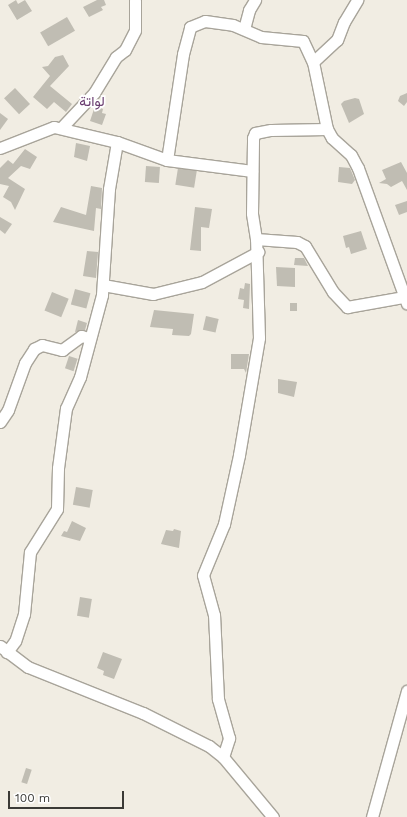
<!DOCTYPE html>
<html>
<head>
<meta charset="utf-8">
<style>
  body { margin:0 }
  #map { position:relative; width:407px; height:817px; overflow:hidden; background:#f1ede3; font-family:"Work Sans",Vazirmatn,sans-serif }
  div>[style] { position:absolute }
  .building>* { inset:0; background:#c0bdb3; transform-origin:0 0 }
  .roads { filter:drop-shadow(1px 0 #a8a49a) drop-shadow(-1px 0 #a8a49a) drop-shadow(0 1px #a8a49a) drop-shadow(0 -1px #a8a49a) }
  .minor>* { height:11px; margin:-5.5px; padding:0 5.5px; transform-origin:5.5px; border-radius:5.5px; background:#fff }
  span { translate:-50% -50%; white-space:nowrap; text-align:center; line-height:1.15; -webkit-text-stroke:3.5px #fff; paint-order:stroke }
  .quarter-label { font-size:14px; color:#683a6e }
  .scale { position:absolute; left:8px; top:791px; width:116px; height:18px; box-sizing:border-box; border:2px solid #3b3a36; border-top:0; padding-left:5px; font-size:12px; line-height:14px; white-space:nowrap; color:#3b3a36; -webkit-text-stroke:3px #fff; paint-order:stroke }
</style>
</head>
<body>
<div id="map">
  <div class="building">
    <div style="clip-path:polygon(16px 0,18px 4px,25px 0,32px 11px,17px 20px,8px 5px)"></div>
    <div style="clip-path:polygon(97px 0,104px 0,106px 5px,101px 7px,103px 10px,89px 17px,83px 7px)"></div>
    <div style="left:67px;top:17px;width:16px;height:31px;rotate:60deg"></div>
    <div style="clip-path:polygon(63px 55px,69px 66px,50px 86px,72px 104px,66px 112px,54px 102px,47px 109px,33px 97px,50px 76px,42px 67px,48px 66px,55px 57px)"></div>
    <div style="left:15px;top:88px;width:22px;height:15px;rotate:47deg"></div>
    <div style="clip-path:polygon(407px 93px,407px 102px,404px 106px,398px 101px,400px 96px)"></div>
    <div style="clip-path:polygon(355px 98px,359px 99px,364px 114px,349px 123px,341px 104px,344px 101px)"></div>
    <div style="clip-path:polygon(95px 106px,103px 109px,102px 113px,106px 114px,102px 125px,90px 121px)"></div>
    <div style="clip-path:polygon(0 113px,8px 119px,0 130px)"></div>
    <div style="clip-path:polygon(76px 143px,90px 146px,87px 161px,74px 157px)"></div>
    <div style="clip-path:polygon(25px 149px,37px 157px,30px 169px,21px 166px,8px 178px,25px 189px,15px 210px,11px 202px,3px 197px,9px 186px,0 184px,0 168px,8px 160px,13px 164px)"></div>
    <div style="clip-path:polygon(401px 162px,407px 173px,407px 190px,402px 181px,391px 187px,387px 184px,379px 183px,386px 179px,382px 170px)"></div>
    <div style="left:146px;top:166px;width:14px;height:16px;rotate:4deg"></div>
    <div style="clip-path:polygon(339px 167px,350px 168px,355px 180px,352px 184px,338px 182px)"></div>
    <div style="left:178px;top:168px;width:19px;height:17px;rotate:9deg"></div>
    <div style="clip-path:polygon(91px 186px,102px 188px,101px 209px,96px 208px,94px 231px,53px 222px,61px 207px,86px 215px)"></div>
    <div style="clip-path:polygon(407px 201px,407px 212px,399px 215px,395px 205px)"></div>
    <div style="clip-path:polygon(195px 207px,212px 209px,209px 228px,201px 227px,201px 251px,190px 250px)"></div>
    <div style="clip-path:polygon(0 217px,12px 224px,5px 234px,0 230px)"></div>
    <div style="clip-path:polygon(361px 231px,367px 249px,351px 254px,349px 247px,346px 248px,343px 236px)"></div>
    <div style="clip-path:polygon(87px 251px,98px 252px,96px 278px,83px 276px)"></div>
    <div style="clip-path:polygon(295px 258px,304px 258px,308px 266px,294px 265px)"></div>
    <div style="clip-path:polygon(276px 267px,295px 268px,295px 287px,277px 286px)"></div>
    <div style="clip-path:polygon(245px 283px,250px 284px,249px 309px,243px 308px,244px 300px,238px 299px,240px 288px,244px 289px)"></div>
    <div style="left:75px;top:289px;width:16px;height:16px;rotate:15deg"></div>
    <div style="left:52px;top:292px;width:18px;height:20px;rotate:22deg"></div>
    <div style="left:290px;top:303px;width:7px;height:8px"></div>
    <div style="clip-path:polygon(154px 310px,194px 314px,191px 334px,189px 336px,172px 335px,173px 329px,150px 327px)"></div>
    <div style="left:206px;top:316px;width:13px;height:14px;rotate:13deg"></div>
    <div style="clip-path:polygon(78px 320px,87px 323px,85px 330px,75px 332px)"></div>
    <div style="clip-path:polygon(231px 354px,249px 354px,246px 373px,244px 369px,231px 369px)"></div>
    <div style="left:69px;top:356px;width:9px;height:13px;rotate:18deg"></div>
    <div style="clip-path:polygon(278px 379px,297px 382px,294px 397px,278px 393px)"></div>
    <div style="left:76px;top:487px;width:17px;height:18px;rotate:10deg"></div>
    <div style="clip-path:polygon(72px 521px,86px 528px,80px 541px,61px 536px,64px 531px,67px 532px)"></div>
    <div style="clip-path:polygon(174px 529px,181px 531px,179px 548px,161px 544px,166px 530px,173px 531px)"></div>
    <div style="left:80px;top:597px;width:12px;height:19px;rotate:9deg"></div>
    <div style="clip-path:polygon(103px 652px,122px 659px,114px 679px,103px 675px,104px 671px,97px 668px)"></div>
    <div style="left:26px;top:768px;width:6px;height:15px;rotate:18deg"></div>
  </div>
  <div class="roads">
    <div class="minor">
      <div style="left:244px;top:29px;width:20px;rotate:-75deg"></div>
      <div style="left:249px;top:10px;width:12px;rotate:-59deg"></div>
      <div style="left:313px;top:62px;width:33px;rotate:-43deg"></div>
      <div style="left:337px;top:40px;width:19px;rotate:-69deg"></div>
      <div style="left:344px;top:22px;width:26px;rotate:-59deg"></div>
      <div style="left:62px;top:127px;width:47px;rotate:-46.7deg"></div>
      <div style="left:94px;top:93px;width:42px;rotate:-58.6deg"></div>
      <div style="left:116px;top:57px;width:11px;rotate:-38deg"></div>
      <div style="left:125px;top:50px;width:22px;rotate:-63deg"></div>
      <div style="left:135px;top:30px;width:30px;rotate:-90deg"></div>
      <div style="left:117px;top:142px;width:53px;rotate:19.8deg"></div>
      <div style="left:167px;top:160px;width:86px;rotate:7.4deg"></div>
      <div style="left:0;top:148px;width:58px;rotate:-21.3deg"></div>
      <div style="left:54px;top:127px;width:65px;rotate:13.4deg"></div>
      <div style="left:117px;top:142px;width:48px;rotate:99.7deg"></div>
      <div style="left:109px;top:189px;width:106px;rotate:93.8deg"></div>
      <div style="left:102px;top:295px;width:85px;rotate:105deg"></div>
      <div style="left:80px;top:377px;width:34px;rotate:114deg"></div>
      <div style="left:66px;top:408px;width:61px;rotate:97.6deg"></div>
      <div style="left:58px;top:468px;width:41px;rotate:91.4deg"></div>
      <div style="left:57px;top:509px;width:51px;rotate:122.1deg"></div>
      <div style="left:30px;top:552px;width:62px;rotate:95.5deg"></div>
      <div style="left:24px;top:614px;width:28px;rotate:108deg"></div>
      <div style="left:15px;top:641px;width:14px;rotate:126deg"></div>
      <div style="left:167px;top:160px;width:107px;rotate:-81.4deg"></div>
      <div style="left:183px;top:54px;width:28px;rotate:-75deg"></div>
      <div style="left:190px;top:27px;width:16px;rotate:-22deg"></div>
      <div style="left:205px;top:21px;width:28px;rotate:8deg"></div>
      <div style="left:233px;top:25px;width:30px;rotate:23deg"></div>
      <div style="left:261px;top:37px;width:42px;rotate:5.4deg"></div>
      <div style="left:303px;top:41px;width:23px;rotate:65deg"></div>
      <div style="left:313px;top:62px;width:68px;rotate:78.2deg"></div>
      <div style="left:327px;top:129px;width:10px;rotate:61deg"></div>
      <div style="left:332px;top:138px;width:25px;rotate:42deg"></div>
      <div style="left:351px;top:155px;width:15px;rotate:62deg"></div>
      <div style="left:358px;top:168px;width:144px;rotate:70.1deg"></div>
      <div style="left:256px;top:239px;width:26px;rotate:-99deg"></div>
      <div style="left:252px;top:213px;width:75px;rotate:-89.2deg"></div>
      <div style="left:253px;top:138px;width:5px;rotate:-68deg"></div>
      <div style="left:255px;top:133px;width:16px;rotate:-11deg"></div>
      <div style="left:271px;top:130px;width:56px;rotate:-1deg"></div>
      <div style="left:103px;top:285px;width:51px;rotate:10.2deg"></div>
      <div style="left:153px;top:294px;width:50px;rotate:-13.8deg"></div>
      <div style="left:202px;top:282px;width:64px;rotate:-28.2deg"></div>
      <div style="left:0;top:422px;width:14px;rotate:-56deg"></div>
      <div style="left:8px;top:410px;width:50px;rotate:-70.1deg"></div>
      <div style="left:25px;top:363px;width:17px;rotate:-57deg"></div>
      <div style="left:34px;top:349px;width:9px;rotate:-27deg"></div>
      <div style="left:42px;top:345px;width:21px;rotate:14deg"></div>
      <div style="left:62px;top:350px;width:24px;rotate:-36deg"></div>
      <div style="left:81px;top:336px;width:9px;rotate:13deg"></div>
      <div style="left:0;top:646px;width:35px;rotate:37deg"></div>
      <div style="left:28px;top:667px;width:124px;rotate:21.8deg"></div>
      <div style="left:143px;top:713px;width:74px;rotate:26.6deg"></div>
      <div style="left:209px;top:746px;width:18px;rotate:38deg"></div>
      <div style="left:223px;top:757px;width:78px;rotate:50.2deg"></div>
      <div style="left:223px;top:757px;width:20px;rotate:-72deg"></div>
      <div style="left:229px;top:738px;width:41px;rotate:-105.8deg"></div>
      <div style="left:218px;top:699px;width:84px;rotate:-92.7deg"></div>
      <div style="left:214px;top:615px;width:41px;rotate:-105.4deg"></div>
      <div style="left:203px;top:575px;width:55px;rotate:-67.6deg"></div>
      <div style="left:224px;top:524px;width:71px;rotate:-77.7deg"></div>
      <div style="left:239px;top:455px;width:119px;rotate:-80.3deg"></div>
      <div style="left:259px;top:338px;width:99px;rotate:-91.7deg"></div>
      <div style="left:256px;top:239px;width:41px;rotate:4.2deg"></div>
      <div style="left:297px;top:242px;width:9px;rotate:27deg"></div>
      <div style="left:305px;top:246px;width:54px;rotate:58.7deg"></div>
      <div style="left:333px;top:292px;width:21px;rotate:47deg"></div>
      <div style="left:347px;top:307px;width:58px;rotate:-10deg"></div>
      <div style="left:372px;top:817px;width:131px;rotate:-74.5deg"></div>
    </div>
  </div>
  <div class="quarter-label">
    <span style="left:92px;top:101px">لواتة</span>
  </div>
  <div class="scale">100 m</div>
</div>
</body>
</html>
